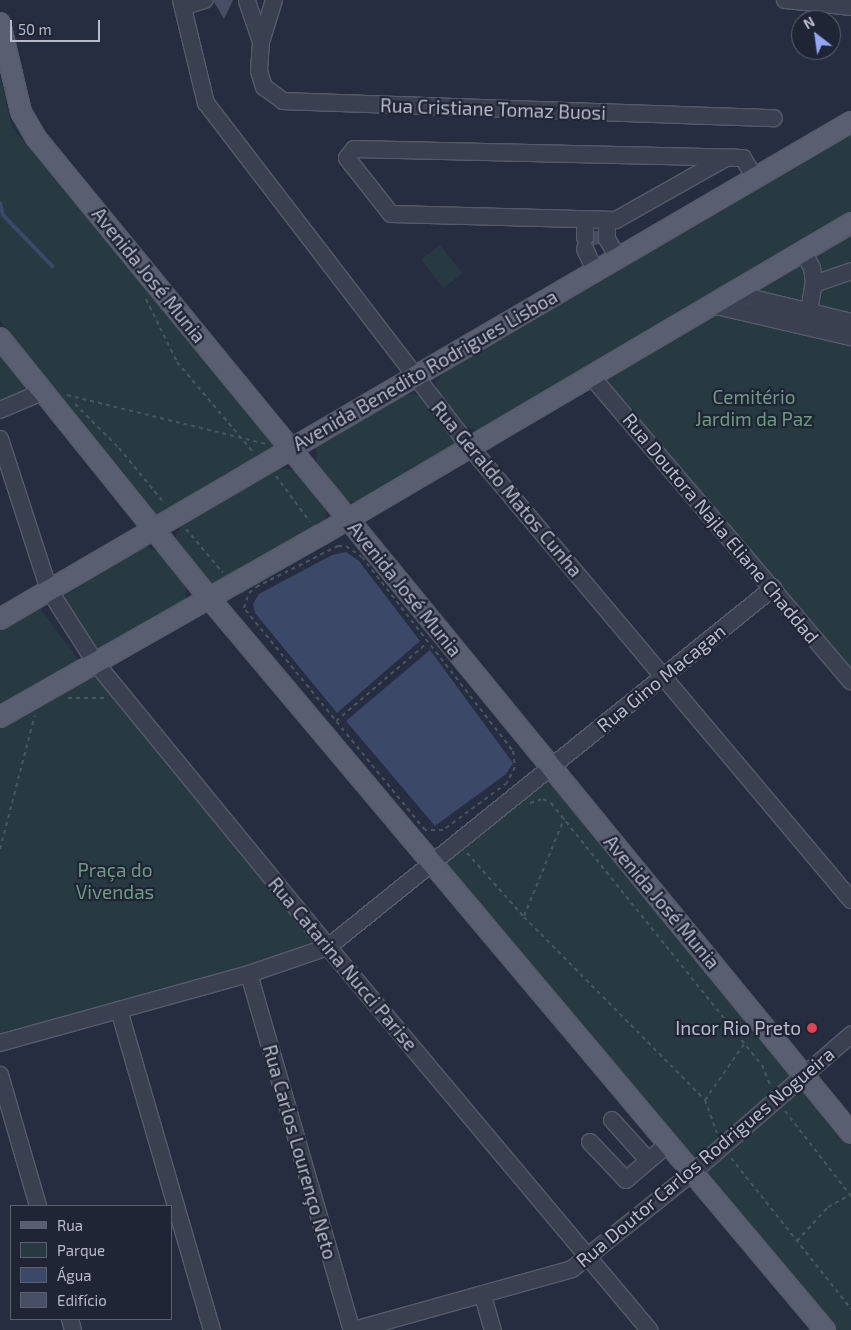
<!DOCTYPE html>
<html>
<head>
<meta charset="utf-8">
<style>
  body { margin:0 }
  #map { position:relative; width:851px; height:1330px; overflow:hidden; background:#262d40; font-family:"Exo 2",sans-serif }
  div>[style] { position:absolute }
  .green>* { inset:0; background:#283a41; transform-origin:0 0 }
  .water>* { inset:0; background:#3c4868 }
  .stream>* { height:4px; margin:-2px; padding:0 2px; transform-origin:2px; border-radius:2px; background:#3c4868 }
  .building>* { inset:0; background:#484e64 }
  .path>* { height:2px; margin-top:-1px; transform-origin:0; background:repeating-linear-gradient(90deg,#47575e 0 4px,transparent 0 8px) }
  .roads { filter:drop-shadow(1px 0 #555b6a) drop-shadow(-1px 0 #555b6a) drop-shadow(0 1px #555b6a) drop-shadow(0 -1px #555b6a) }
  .minor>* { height:16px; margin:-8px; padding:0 8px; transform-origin:8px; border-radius:8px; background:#3b4050 }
  .major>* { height:20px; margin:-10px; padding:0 10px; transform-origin:10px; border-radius:10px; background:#595f70 }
  .dots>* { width:14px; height:14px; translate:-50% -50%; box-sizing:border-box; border:2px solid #1f2535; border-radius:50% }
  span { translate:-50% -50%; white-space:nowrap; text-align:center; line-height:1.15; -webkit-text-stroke:4.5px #1f2535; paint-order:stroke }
  .street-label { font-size:19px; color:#b7bbca }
  .park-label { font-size:19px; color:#6f9b80 }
  .poi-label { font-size:19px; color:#b7bbca }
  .right { translate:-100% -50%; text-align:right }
  .legend { position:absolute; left:10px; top:1205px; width:162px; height:115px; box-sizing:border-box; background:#1f2535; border:1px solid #5c6171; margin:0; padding:6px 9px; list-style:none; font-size:15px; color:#b7bbca }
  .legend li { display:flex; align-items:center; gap:10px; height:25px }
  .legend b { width:25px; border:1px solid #5c6171 }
  .north { position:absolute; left:791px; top:10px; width:50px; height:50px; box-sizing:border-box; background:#1f2535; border:1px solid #5c6171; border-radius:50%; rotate:330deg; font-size:14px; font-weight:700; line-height:20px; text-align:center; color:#b7bbca }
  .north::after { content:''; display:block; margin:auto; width:18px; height:22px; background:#91a7f5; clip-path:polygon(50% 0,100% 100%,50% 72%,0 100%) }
  .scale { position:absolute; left:10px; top:20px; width:90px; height:22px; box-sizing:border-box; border:2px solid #b7bbca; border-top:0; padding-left:6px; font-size:15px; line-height:18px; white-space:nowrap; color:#b7bbca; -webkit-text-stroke:4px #1f2535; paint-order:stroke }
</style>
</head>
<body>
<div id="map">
  <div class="green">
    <div style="clip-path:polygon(0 76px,12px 128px,280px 448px,155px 520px,0 321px)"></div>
    <div style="clip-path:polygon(851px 135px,851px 217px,482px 431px,468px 428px,437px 389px,435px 383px,447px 370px)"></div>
    <div style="clip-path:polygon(851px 235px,851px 675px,603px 381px)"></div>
    <div style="left:440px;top:245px;width:36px;height:24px;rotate:52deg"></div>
    <div style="clip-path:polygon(0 350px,30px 391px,0 403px)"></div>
    <div style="clip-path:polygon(415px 394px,425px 398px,457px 442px,456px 447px,365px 503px,348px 502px,316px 463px,317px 446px,400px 397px)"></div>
    <div style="clip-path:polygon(280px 468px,294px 470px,326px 508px,327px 515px,320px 527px,224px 582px,211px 584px,174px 540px,184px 522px)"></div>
    <div style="clip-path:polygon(145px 546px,157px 551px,186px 585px,186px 600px,109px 648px,97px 648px,63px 601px,65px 595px)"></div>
    <div style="clip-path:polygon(38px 606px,78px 659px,72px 671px,0 712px,0 628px)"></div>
    <div style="clip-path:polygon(95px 673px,317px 946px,0 1036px,0 728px)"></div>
    <div style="left:550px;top:776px;width:387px;height:142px;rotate:50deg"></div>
    <div style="clip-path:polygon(804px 1083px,851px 1145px,851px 1330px,833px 1330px,701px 1174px)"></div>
  </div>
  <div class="water">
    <div style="clip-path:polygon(346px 552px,359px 561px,420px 641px,337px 713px,255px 613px,253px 604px,259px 594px,332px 555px)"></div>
    <div style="clip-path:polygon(430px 650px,513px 763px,506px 774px,435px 826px,346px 721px)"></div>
  </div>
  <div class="stream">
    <div style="left:0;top:203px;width:12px;rotate:76deg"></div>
    <div style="left:3px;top:215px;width:71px;rotate:46.1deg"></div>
  </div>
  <div class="building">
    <div style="clip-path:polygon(213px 0,233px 0,224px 19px)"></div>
    <div style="clip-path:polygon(590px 231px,606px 231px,606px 242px,592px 246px,583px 238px)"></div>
  </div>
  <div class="path">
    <div style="left:146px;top:299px;width:70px;rotate:63.8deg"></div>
    <div style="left:177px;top:362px;width:119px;rotate:49.8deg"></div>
    <div style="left:67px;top:395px;width:205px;rotate:13.8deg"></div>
    <div style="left:75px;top:404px;width:62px;rotate:45deg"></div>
    <div style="left:119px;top:448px;width:72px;rotate:50.6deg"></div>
    <div style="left:276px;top:476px;width:57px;rotate:53.5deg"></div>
    <div style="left:186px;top:529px;width:57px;rotate:49.9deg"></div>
    <div style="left:338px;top:546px;width:8px"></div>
    <div style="left:346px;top:546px;width:19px;rotate:35deg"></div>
    <div style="left:362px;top:557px;width:246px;rotate:52.1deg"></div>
    <div style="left:513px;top:751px;width:16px;rotate:83deg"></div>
    <div style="left:515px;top:767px;width:18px;rotate:117deg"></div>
    <div style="left:507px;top:783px;width:79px;rotate:143.7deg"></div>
    <div style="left:443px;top:830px;width:18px;rotate:180deg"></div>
    <div style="left:425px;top:830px;width:286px;rotate:-129.2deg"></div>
    <div style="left:244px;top:608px;width:16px;rotate:-72deg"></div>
    <div style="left:249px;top:593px;width:9px;rotate:-41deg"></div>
    <div style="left:256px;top:587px;width:92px;rotate:-26.6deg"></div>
    <div style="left:68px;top:698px;width:37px"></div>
    <div style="left:336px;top:721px;width:120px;rotate:-40.6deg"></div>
    <div style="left:530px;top:803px;width:14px;rotate:-17deg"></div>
    <div style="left:543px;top:799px;width:9px;rotate:27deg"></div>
    <div style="left:551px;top:803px;width:336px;rotate:51.2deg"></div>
    <div style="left:762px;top:1065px;width:22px;rotate:68deg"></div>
    <div style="left:0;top:849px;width:138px;rotate:-75.4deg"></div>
    <div style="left:467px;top:853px;width:86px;rotate:48.3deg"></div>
    <div style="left:524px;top:917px;width:257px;rotate:45.3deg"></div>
    <div style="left:705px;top:1100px;width:35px;rotate:70deg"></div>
    <div style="left:524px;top:916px;width:105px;rotate:-67.6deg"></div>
    <div style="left:705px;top:1100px;width:68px;rotate:-55.1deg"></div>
    <div style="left:785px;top:1111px;width:108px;rotate:52.2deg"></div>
    <div style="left:731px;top:1158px;width:193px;rotate:51.5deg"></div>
    <div style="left:797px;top:1241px;width:46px;rotate:-47.6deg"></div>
    <div style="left:828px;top:1207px;width:25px;rotate:-29deg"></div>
  </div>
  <div class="roads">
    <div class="minor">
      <div style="left:181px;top:0;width:106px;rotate:76.4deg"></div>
      <div style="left:206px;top:103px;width:434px;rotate:52.5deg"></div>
      <div style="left:470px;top:447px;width:592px;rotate:49.93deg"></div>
      <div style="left:274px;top:0;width:44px;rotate:107.2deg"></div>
      <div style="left:261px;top:42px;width:29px;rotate:94deg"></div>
      <div style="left:259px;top:71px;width:17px;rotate:73deg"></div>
      <div style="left:264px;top:87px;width:24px;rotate:36deg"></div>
      <div style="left:283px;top:101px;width:491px;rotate:2deg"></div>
      <div style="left:785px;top:0;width:66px;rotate:6.1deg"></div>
      <div style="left:247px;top:1px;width:43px;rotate:71.1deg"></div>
      <div style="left:183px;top:7px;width:23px;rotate:-18deg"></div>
      <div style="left:726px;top:158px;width:126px;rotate:150.6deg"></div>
      <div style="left:616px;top:220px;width:225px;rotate:-178.5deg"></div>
      <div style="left:391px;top:214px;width:71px;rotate:-128.2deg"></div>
      <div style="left:347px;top:158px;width:11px;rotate:-52deg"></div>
      <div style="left:354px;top:149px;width:384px;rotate:1.3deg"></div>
      <div style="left:738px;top:158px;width:5px"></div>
      <div style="left:743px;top:158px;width:23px;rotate:59deg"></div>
      <div style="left:607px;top:220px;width:19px;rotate:90deg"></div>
      <div style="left:607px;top:239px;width:21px;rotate:59deg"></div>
      <div style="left:585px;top:238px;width:18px;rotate:-90deg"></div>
      <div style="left:585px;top:249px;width:23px;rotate:65deg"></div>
      <div style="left:803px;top:251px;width:19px;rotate:62deg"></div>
      <div style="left:812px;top:268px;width:14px;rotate:82deg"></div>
      <div style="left:814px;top:282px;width:40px;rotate:100deg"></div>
      <div style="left:814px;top:284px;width:39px;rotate:-19deg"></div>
      <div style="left:732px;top:293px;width:122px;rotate:13.7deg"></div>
      <div style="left:712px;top:305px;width:143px;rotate:13deg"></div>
      <div style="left:591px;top:376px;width:401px;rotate:49.6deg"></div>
      <div style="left:0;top:410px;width:46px;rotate:-23.2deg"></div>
      <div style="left:0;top:439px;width:159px;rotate:72deg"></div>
      <div style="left:49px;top:590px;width:85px;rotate:57.4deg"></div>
      <div style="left:95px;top:662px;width:368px;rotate:50.7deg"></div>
      <div style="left:328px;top:947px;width:500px;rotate:50deg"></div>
      <div style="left:249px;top:974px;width:371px;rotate:73.9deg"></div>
      <div style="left:119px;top:1010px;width:333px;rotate:73.8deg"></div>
      <div style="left:0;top:1043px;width:258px;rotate:-15.5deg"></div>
      <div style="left:249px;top:974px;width:83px;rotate:-18.9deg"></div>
      <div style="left:328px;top:947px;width:572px;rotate:-38.89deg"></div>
      <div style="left:0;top:1075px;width:136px;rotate:73.8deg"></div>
      <div style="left:612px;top:1120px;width:54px;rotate:48deg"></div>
      <div style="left:590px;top:1142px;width:52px;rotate:46.5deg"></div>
      <div style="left:626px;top:1180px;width:55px;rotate:-40.6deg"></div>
      <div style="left:483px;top:1296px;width:35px;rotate:74deg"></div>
      <div style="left:70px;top:1319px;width:11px;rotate:75deg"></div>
      <div style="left:354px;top:1330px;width:226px;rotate:-15.6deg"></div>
      <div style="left:572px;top:1269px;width:154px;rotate:-38.7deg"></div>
      <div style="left:692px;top:1173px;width:211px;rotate:-41deg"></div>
    </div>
    <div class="major">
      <div style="left:0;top:23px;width:91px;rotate:76.7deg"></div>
      <div style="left:21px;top:112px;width:30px;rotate:60deg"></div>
      <div style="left:36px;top:138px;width:1286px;rotate:50.68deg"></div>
      <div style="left:0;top:338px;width:334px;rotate:51.2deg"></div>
      <div style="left:209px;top:598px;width:957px;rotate:49.92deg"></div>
      <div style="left:0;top:619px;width:985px;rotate:-30.29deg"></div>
      <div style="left:0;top:717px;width:369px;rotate:-29.6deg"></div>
      <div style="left:321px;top:535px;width:615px;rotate:-30.48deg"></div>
    </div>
  </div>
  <div class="dots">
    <div style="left:812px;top:1028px;background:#e0444e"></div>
  </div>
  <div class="street-label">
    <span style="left:493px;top:109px;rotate:2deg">Rua Cristiane Tomaz Buosi</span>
    <span style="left:149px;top:275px;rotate:51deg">Avenida José Munia</span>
    <span style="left:425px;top:370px;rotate:-30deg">Avenida Benedito Rodrigues Lisboa</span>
    <span style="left:507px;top:489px;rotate:50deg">Rua Geraldo Matos Cunha</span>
    <span style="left:721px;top:528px;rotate:50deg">Rua Doutora Najla Eliane Chaddad</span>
    <span style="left:405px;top:589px;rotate:51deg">Avenida José Munia</span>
    <span style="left:661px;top:678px;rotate:-39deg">Rua Gino Macagan</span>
    <span style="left:662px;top:902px;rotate:50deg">Avenida José Munia</span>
    <span style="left:343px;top:964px;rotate:50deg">Rua Catarina Nucci Parise</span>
    <span style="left:300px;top:1152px;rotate:74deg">Rua Carlos Lourenço Neto</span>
    <span style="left:705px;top:1157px;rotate:-40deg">Rua Doutor Carlos Rodrigues Nogueira</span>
  </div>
  <div class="park-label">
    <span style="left:754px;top:408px">Cemitério<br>Jardim da Paz</span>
    <span style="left:115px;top:881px">Praça do<br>Vivendas</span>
  </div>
  <div class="poi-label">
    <span class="right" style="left:801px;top:1028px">Incor Rio Preto</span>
  </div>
  <ul class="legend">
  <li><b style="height:6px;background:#595f70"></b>Rua</li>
  <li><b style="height:14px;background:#283a41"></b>Parque</li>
  <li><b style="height:14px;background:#3c4868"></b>Água</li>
  <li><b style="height:14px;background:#484e64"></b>Edifício</li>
  </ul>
  <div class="north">N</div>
  <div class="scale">50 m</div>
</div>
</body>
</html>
